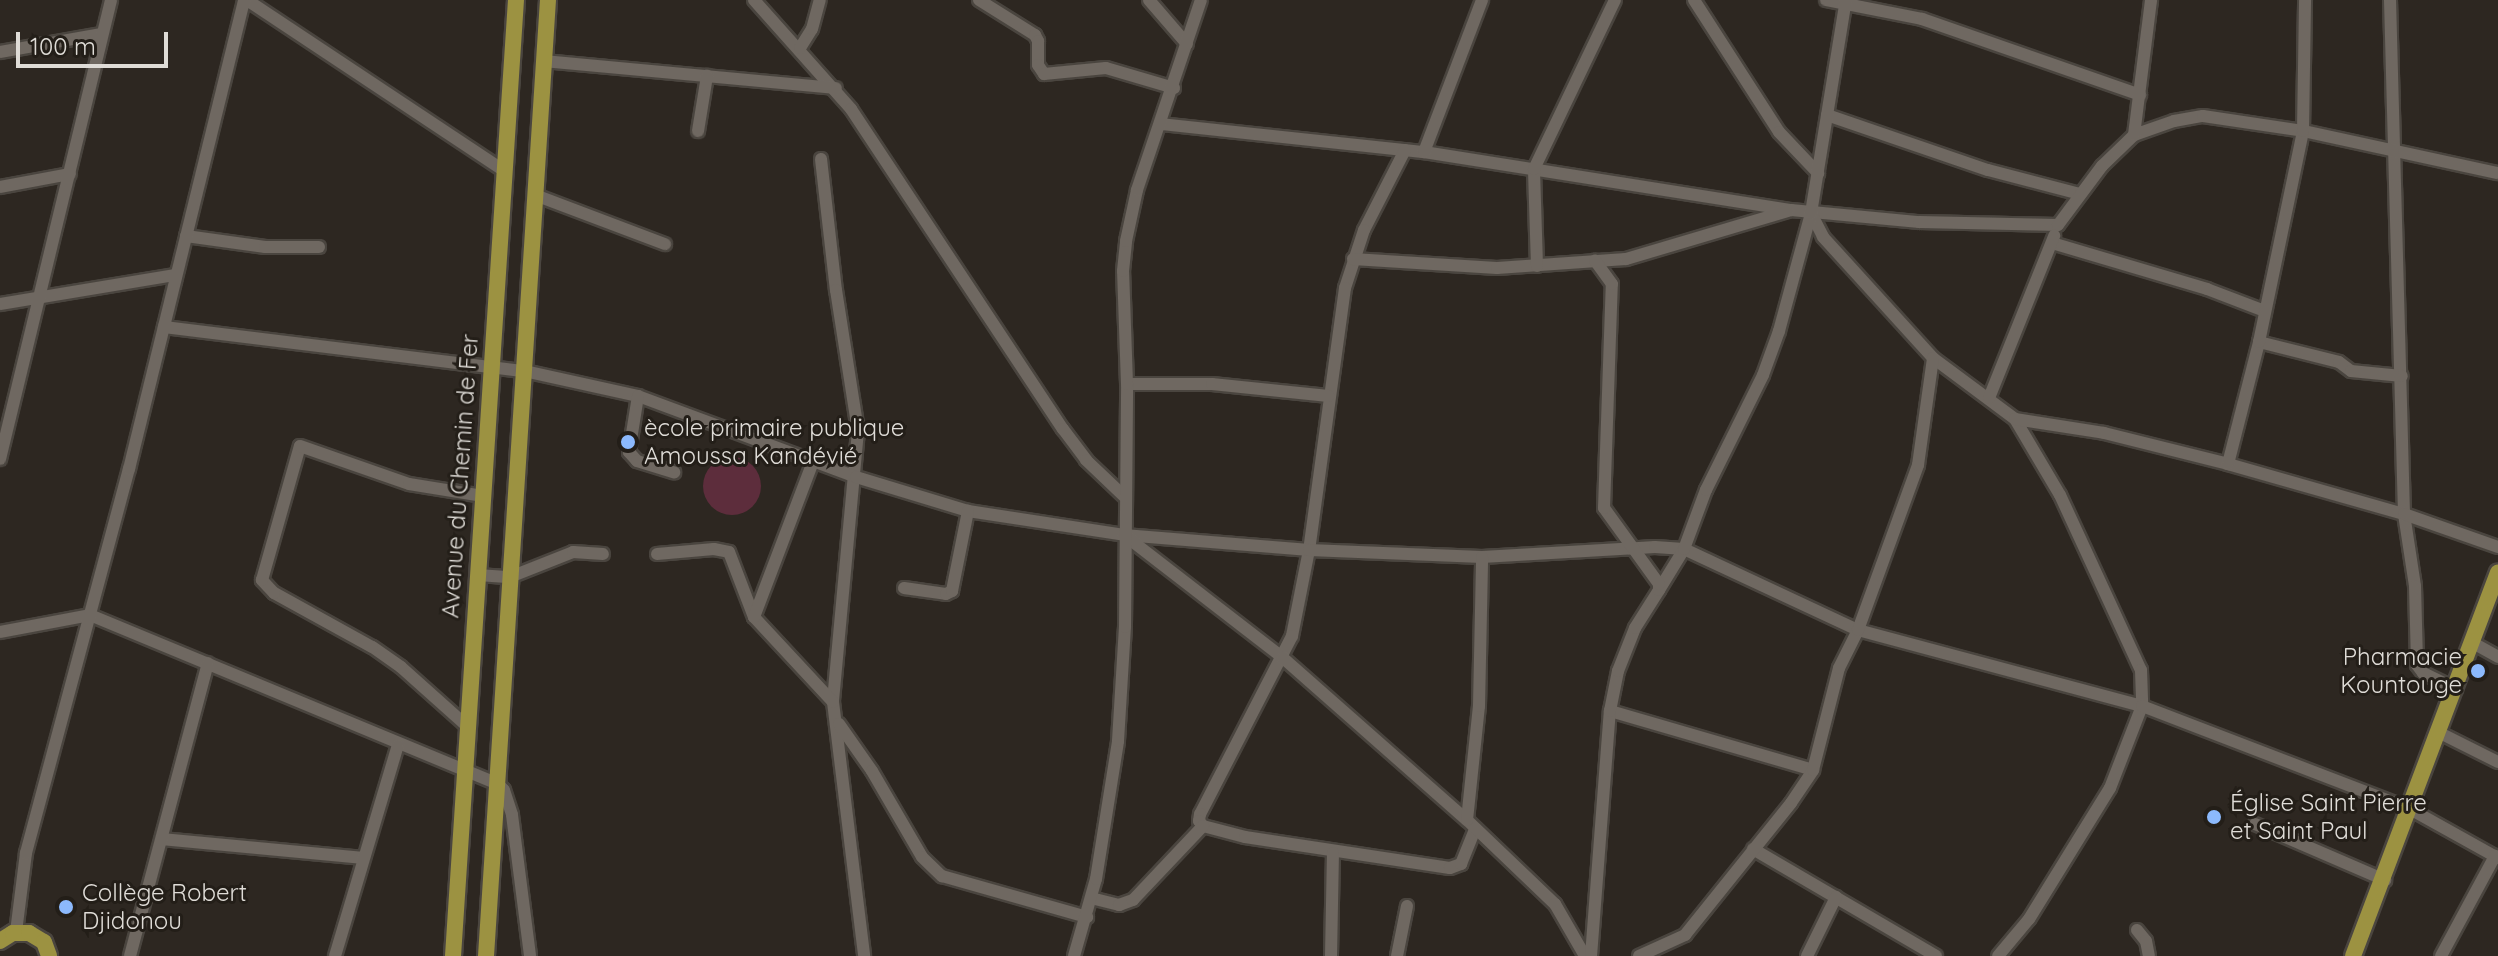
<!DOCTYPE html>
<html>
<head>
<meta charset="utf-8">
<style>
  body { margin:0 }
  #map { position:relative; width:2498px; height:956px; overflow:hidden; background:#2d2721; font-family:Quicksand,sans-serif }
  div>[style] { position:absolute }
  .green>* { inset:0; background:#5d2d3c }
  .round { border-radius:50% }
  .roads { filter:drop-shadow(2px 0 #4a453f) drop-shadow(-2px 0 #4a453f) drop-shadow(0 2px #4a453f) drop-shadow(0 -2px #4a453f) }
  .minor>* { height:12px; margin:-6px; padding:0 6px; transform-origin:6px; border-radius:6px; background:#6f6861 }
  .major>* { height:16px; margin:-8px; padding:0 8px; transform-origin:8px; border-radius:8px; background:#9c9241 }
  .dots>* { width:22px; height:22px; translate:-50% -50%; box-sizing:border-box; border:4px solid #231e18; border-radius:50% }
  span { translate:-50% -50%; white-space:nowrap; text-align:center; line-height:1.15; -webkit-text-stroke:6px #231e18; paint-order:stroke }
  .poi-label { font-size:24px; color:#dfdcd7 }
  .left { translate:0 -50%; text-align:left }
  .right { translate:-100% -50%; text-align:right }
  .street-label { font-size:24px; color:#dfdcd7 }
  .scale { position:absolute; left:16px; top:32px; width:152px; height:36px; box-sizing:border-box; border:4px solid #dfdcd7; border-top:0; padding-left:10px; font-size:24px; line-height:28px; white-space:nowrap; color:#dfdcd7; -webkit-text-stroke:6px #231e18; paint-order:stroke }
</style>
</head>
<body>
<div id="map">
  <div class="green">
    <div class="round" style="left:703px;top:457px;width:58px;height:58px"></div>
  </div>
  <div class="roads">
    <div class="minor">
      <div style="left:247px;top:0;width:309px;rotate:33.6deg"></div>
      <div style="left:754px;top:0;width:146px;rotate:48.3deg"></div>
      <div style="left:851px;top:109px;width:384px;rotate:56.5deg"></div>
      <div style="left:1063px;top:429px;width:39px;rotate:53deg"></div>
      <div style="left:1086px;top:460px;width:52px;rotate:43.5deg"></div>
      <div style="left:979px;top:0;width:66px;rotate:32deg"></div>
      <div style="left:1035px;top:35px;width:7px;rotate:63deg"></div>
      <div style="left:1038px;top:41px;width:24px;rotate:90deg"></div>
      <div style="left:1038px;top:65px;width:11px;rotate:56deg"></div>
      <div style="left:1044px;top:74px;width:62px;rotate:-5.5deg"></div>
      <div style="left:1106px;top:68px;width:71px;rotate:16.4deg"></div>
      <div style="left:1149px;top:0;width:58px;rotate:49.2deg"></div>
      <div style="left:1694px;top:0;width:157px;rotate:57.2deg"></div>
      <div style="left:1779px;top:132px;width:57px;rotate:46.4deg"></div>
      <div style="left:1826px;top:0;width:98px;rotate:11.2deg"></div>
      <div style="left:1922px;top:19px;width:231px;rotate:19.2deg"></div>
      <div style="left:2390px;top:0;width:514px;rotate:88.44deg"></div>
      <div style="left:2404px;top:514px;width:73px;rotate:81.3deg"></div>
      <div style="left:2415px;top:586px;width:79px;rotate:88.5deg"></div>
      <div style="left:2417px;top:665px;width:10px;rotate:53deg"></div>
      <div style="left:2423px;top:673px;width:37px;rotate:26deg"></div>
      <div style="left:800px;top:48px;width:22px;rotate:-58deg"></div>
      <div style="left:812px;top:29px;width:30px;rotate:-75deg"></div>
      <div style="left:0;top:52px;width:103px;rotate:-10.1deg"></div>
      <div style="left:544px;top:61px;width:293px;rotate:5.3deg"></div>
      <div style="left:1827px;top:115px;width:170px;rotate:18.9deg"></div>
      <div style="left:1988px;top:170px;width:95px;rotate:14.6deg"></div>
      <div style="left:1161px;top:124px;width:264px;rotate:6.1deg"></div>
      <div style="left:1424px;top:152px;width:372px;rotate:9deg"></div>
      <div style="left:1791px;top:210px;width:129px;rotate:5.4deg"></div>
      <div style="left:1919px;top:222px;width:139px;rotate:1.2deg"></div>
      <div style="left:2058px;top:225px;width:74px;rotate:-53.3deg"></div>
      <div style="left:2102px;top:166px;width:45px;rotate:-44.1deg"></div>
      <div style="left:2134px;top:135px;width:42px;rotate:-19.3deg"></div>
      <div style="left:2174px;top:121px;width:29px;rotate:-10deg"></div>
      <div style="left:2203px;top:116px;width:101px;rotate:8.5deg"></div>
      <div style="left:2303px;top:131px;width:199px;rotate:12.2deg"></div>
      <div style="left:698px;top:131px;width:56px;rotate:-80.7deg"></div>
      <div style="left:2134px;top:135px;width:136px;rotate:-82.8deg"></div>
      <div style="left:1405px;top:150px;width:90px;rotate:117.1deg"></div>
      <div style="left:1364px;top:230px;width:61px;rotate:108.1deg"></div>
      <div style="left:1345px;top:288px;width:264px;rotate:97.8deg"></div>
      <div style="left:1309px;top:550px;width:88px;rotate:101.2deg"></div>
      <div style="left:1292px;top:636px;width:200px;rotate:117.3deg"></div>
      <div style="left:1200px;top:814px;width:7px;rotate:98deg"></div>
      <div style="left:1199px;top:821px;width:6px;rotate:51deg"></div>
      <div style="left:1203px;top:826px;width:43px;rotate:14.7deg"></div>
      <div style="left:1245px;top:837px;width:207px;rotate:8.6deg"></div>
      <div style="left:1450px;top:868px;width:12px;rotate:-20deg"></div>
      <div style="left:1461px;top:864px;width:37px;rotate:-68deg"></div>
      <div style="left:1424px;top:152px;width:163px;rotate:-69.1deg"></div>
      <div style="left:821px;top:159px;width:132px;rotate:83.5deg"></div>
      <div style="left:836px;top:290px;width:143px;rotate:81.1deg"></div>
      <div style="left:858px;top:431px;width:272px;rotate:95.3deg"></div>
      <div style="left:833px;top:702px;width:256px;rotate:83deg"></div>
      <div style="left:0;top:187px;width:71px;rotate:-10.5deg"></div>
      <div style="left:535px;top:195px;width:139px;rotate:20.7deg"></div>
      <div style="left:1811px;top:213px;width:27px;rotate:63deg"></div>
      <div style="left:1823px;top:237px;width:164px;rotate:47.7deg"></div>
      <div style="left:1933px;top:358px;width:102px;rotate:36.6deg"></div>
      <div style="left:2015px;top:419px;width:88px;rotate:59.4deg"></div>
      <div style="left:2060px;top:495px;width:193px;rotate:65.2deg"></div>
      <div style="left:2141px;top:670px;width:36px;rotate:88deg"></div>
      <div style="left:2142px;top:706px;width:88px;rotate:111.3deg"></div>
      <div style="left:2110px;top:788px;width:154px;rotate:121.7deg"></div>
      <div style="left:2029px;top:919px;width:48px;rotate:130deg"></div>
      <div style="left:186px;top:236px;width:80px;rotate:7.9deg"></div>
      <div style="left:265px;top:247px;width:54px"></div>
      <div style="left:2052px;top:243px;width:162px;rotate:16.5deg"></div>
      <div style="left:2207px;top:289px;width:62px;rotate:20.8deg"></div>
      <div style="left:1353px;top:259px;width:144px;rotate:3.6deg"></div>
      <div style="left:1497px;top:268px;width:129px;rotate:-4deg"></div>
      <div style="left:1626px;top:259px;width:169px;rotate:-16.5deg"></div>
      <div style="left:1537px;top:266px;width:97px;rotate:-91.8deg"></div>
      <div style="left:1534px;top:169px;width:187px;rotate:-64.4deg"></div>
      <div style="left:0;top:304px;width:178px;rotate:-9.4deg"></div>
      <div style="left:164px;top:327px;width:363px;rotate:7deg"></div>
      <div style="left:524px;top:371px;width:117px;rotate:12.4deg"></div>
      <div style="left:638px;top:396px;width:233px;rotate:20.4deg"></div>
      <div style="left:856px;top:477px;width:117px;rotate:16.9deg"></div>
      <div style="left:968px;top:511px;width:158px;rotate:8.7deg"></div>
      <div style="left:1124px;top:535px;width:186px;rotate:4.6deg"></div>
      <div style="left:1309px;top:550px;width:173px;rotate:2.3deg"></div>
      <div style="left:1482px;top:557px;width:173px;rotate:-3.3deg"></div>
      <div style="left:1655px;top:547px;width:29px;rotate:4deg"></div>
      <div style="left:1684px;top:549px;width:192px;rotate:25deg"></div>
      <div style="left:1858px;top:630px;width:294px;rotate:15deg"></div>
      <div style="left:2142px;top:706px;width:287px;rotate:21deg"></div>
      <div style="left:2410px;top:809px;width:101px;rotate:29.1deg"></div>
      <div style="left:2259px;top:342px;width:82px;rotate:14deg"></div>
      <div style="left:2339px;top:362px;width:15px;rotate:37deg"></div>
      <div style="left:2351px;top:371px;width:51px;rotate:5.6deg"></div>
      <div style="left:1127px;top:384px;width:85px"></div>
      <div style="left:1212px;top:384px;width:117px;rotate:5.9deg"></div>
      <div style="left:638px;top:396px;width:57px;rotate:99.1deg"></div>
      <div style="left:629px;top:452px;width:12px;rotate:48deg"></div>
      <div style="left:637px;top:461px;width:39px;rotate:17deg"></div>
      <div style="left:1989px;top:398px;width:175px;rotate:-68.1deg"></div>
      <div style="left:2015px;top:419px;width:90px;rotate:8.9deg"></div>
      <div style="left:2104px;top:433px;width:128px;rotate:14deg"></div>
      <div style="left:2228px;top:464px;width:183px;rotate:15.9deg"></div>
      <div style="left:2404px;top:514px;width:100px;rotate:19.3deg"></div>
      <div style="left:0;top:459px;width:472px;rotate:-76.4deg"></div>
      <div style="left:2228px;top:464px;width:126px;rotate:-75.7deg"></div>
      <div style="left:2259px;top:342px;width:216px;rotate:-78.2deg"></div>
      <div style="left:2303px;top:131px;width:131px;rotate:-89.1deg"></div>
      <div style="left:1124px;top:535px;width:201px;rotate:37.7deg"></div>
      <div style="left:1283px;top:658px;width:245px;rotate:41.4deg"></div>
      <div style="left:1467px;top:820px;width:122px;rotate:43.7deg"></div>
      <div style="left:1555px;top:904px;width:60px;rotate:60deg"></div>
      <div style="left:657px;top:554px;width:57px;rotate:-5deg"></div>
      <div style="left:714px;top:549px;width:15px;rotate:11deg"></div>
      <div style="left:729px;top:552px;width:70px;rotate:69deg"></div>
      <div style="left:754px;top:617px;width:116px;rotate:47.1deg"></div>
      <div style="left:478px;top:575px;width:32px;rotate:4deg"></div>
      <div style="left:510px;top:577px;width:68px;rotate:-21.6deg"></div>
      <div style="left:573px;top:552px;width:30px;rotate:4deg"></div>
      <div style="left:904px;top:588px;width:42px;rotate:8.1deg"></div>
      <div style="left:946px;top:594px;width:7px;rotate:-27deg"></div>
      <div style="left:952px;top:591px;width:82px;rotate:-78.7deg"></div>
      <div style="left:1659px;top:590px;width:48px;rotate:-58.6deg"></div>
      <div style="left:1684px;top:549px;width:63px;rotate:-69.6deg"></div>
      <div style="left:1706px;top:490px;width:128px;rotate:-63.6deg"></div>
      <div style="left:1763px;top:375px;width:47px;rotate:-70deg"></div>
      <div style="left:1779px;top:331px;width:122px;rotate:-74.8deg"></div>
      <div style="left:1811px;top:213px;width:216px;rotate:-80.7deg"></div>
      <div style="left:754px;top:617px;width:166px;rotate:-69.2deg"></div>
      <div style="left:0;top:632px;width:92px;rotate:-10.7deg"></div>
      <div style="left:90px;top:615px;width:442px;rotate:22.5deg"></div>
      <div style="left:498px;top:784px;width:8px;rotate:45deg"></div>
      <div style="left:504px;top:790px;width:26px;rotate:72deg"></div>
      <div style="left:512px;top:815px;width:142px;rotate:82.7deg"></div>
      <div style="left:2473px;top:643px;width:29px;rotate:29deg"></div>
      <div style="left:1610px;top:711px;width:211px;rotate:16.2deg"></div>
      <div style="left:839px;top:724px;width:57px;rotate:54.9deg"></div>
      <div style="left:872px;top:771px;width:99px;rotate:59.8deg"></div>
      <div style="left:922px;top:857px;width:28px;rotate:44deg"></div>
      <div style="left:942px;top:876px;width:151px;rotate:15.8deg"></div>
      <div style="left:468px;top:727px;width:90px;rotate:-138.2deg"></div>
      <div style="left:401px;top:667px;width:35px;rotate:-145deg"></div>
      <div style="left:372px;top:647px;width:112px;rotate:-151.1deg"></div>
      <div style="left:274px;top:593px;width:18px;rotate:-133deg"></div>
      <div style="left:262px;top:580px;width:139px;rotate:-74.2deg"></div>
      <div style="left:300px;top:446px;width:115px;rotate:19.2deg"></div>
      <div style="left:409px;top:484px;width:75px;rotate:9.2deg"></div>
      <div style="left:2438px;top:732px;width:67px;rotate:26.6deg"></div>
      <div style="left:1467px;top:820px;width:115px;rotate:-84deg"></div>
      <div style="left:1479px;top:706px;width:149px;rotate:-88.8deg"></div>
      <div style="left:2255px;top:824px;width:142px;rotate:23.3deg"></div>
      <div style="left:162px;top:839px;width:202px;rotate:5.4deg"></div>
      <div style="left:1753px;top:849px;width:212px;rotate:30.3deg"></div>
      <div style="left:1091px;top:898px;width:29px;rotate:14deg"></div>
      <div style="left:1119px;top:905px;width:15px;rotate:-20deg"></div>
      <div style="left:1133px;top:900px;width:102px;rotate:-46.6deg"></div>
      <div style="left:2137px;top:930px;width:14px;rotate:51deg"></div>
      <div style="left:2146px;top:941px;width:15px;rotate:79deg"></div>
      <div style="left:16px;top:932px;width:80px;rotate:-82.8deg"></div>
      <div style="left:26px;top:853px;width:398px;rotate:-75deg"></div>
      <div style="left:129px;top:469px;width:483px;rotate:-76.2deg"></div>
      <div style="left:130px;top:956px;width:303px;rotate:-75.1deg"></div>
      <div style="left:335px;top:956px;width:220px;rotate:-73.4deg"></div>
      <div style="left:1074px;top:956px;width:80px;rotate:-74.1deg"></div>
      <div style="left:1096px;top:879px;width:140px;rotate:-80.9deg"></div>
      <div style="left:1118px;top:741px;width:114px;rotate:-86.5deg"></div>
      <div style="left:1125px;top:627px;width:243px;rotate:-89.5deg"></div>
      <div style="left:1127px;top:384px;width:113px;rotate:-92deg"></div>
      <div style="left:1123px;top:271px;width:30px;rotate:-84deg"></div>
      <div style="left:1126px;top:241px;width:52px;rotate:-77.8deg"></div>
      <div style="left:1137px;top:190px;width:200px;rotate:-71.4deg"></div>
      <div style="left:1331px;top:956px;width:103px;rotate:-88.9deg"></div>
      <div style="left:1397px;top:956px;width:51px;rotate:-78.7deg"></div>
      <div style="left:1591px;top:956px;width:246px;rotate:-85.6deg"></div>
      <div style="left:1610px;top:711px;width:41px;rotate:-78.7deg"></div>
      <div style="left:1618px;top:671px;width:46px;rotate:-68.4deg"></div>
      <div style="left:1635px;top:628px;width:45px;rotate:-57.7deg"></div>
      <div style="left:1659px;top:590px;width:6px;rotate:-90deg"></div>
      <div style="left:1659px;top:584px;width:94px;rotate:-125.9deg"></div>
      <div style="left:1604px;top:508px;width:224px;rotate:-88deg"></div>
      <div style="left:1612px;top:284px;width:29px;rotate:-126deg"></div>
      <div style="left:1639px;top:956px;width:51px;rotate:-24.5deg"></div>
      <div style="left:1685px;top:935px;width:169px;rotate:-51.2deg"></div>
      <div style="left:1791px;top:803px;width:40px;rotate:-56deg"></div>
      <div style="left:1813px;top:770px;width:105px;rotate:-75.7deg"></div>
      <div style="left:1839px;top:668px;width:42px;rotate:-63.4deg"></div>
      <div style="left:1858px;top:630px;width:176px;rotate:-70deg"></div>
      <div style="left:1918px;top:465px;width:108px;rotate:-82deg"></div>
      <div style="left:1807px;top:956px;width:66px;rotate:-63.8deg"></div>
      <div style="left:2441px;top:956px;width:114px;rotate:-61.6deg"></div>
    </div>
    <div class="major">
      <div style="left:0;top:941px;width:15px;rotate:-32deg"></div>
      <div style="left:13px;top:933px;width:16px"></div>
      <div style="left:29px;top:933px;width:17px;rotate:31deg"></div>
      <div style="left:44px;top:942px;width:15px;rotate:70deg"></div>
      <div style="left:453px;top:956px;width:958px;rotate:-86.23deg"></div>
      <div style="left:486px;top:956px;width:958px;rotate:-86.29deg"></div>
      <div style="left:2353px;top:956px;width:410px;rotate:-69.3deg"></div>
    </div>
  </div>
  <div class="dots">
    <div style="left:628px;top:442px;background:#8cb9fc"></div>
    <div style="left:2478px;top:671px;background:#8cb9fc"></div>
    <div style="left:2214px;top:817px;background:#8cb9fc"></div>
    <div style="left:66px;top:907px;background:#8cb9fc"></div>
  </div>
  <div class="poi-label">
    <span class="left" style="left:644px;top:442px">ècole primaire publique<br>Amoussa Kandévié</span>
    <span class="right" style="left:2462px;top:671px">Pharmacie<br>Kountouge</span>
    <span class="left" style="left:2230px;top:817px">Église Saint Pierre<br>et Saint Paul</span>
    <span class="left" style="left:82px;top:907px">Collège Robert<br>Djidonou</span>
  </div>
  <div class="street-label">
    <span style="left:460px;top:476px;rotate:-86deg">Avenue du Chemin de Fer</span>
  </div>
  <div class="scale">100 m</div>
</div>
</body>
</html>
